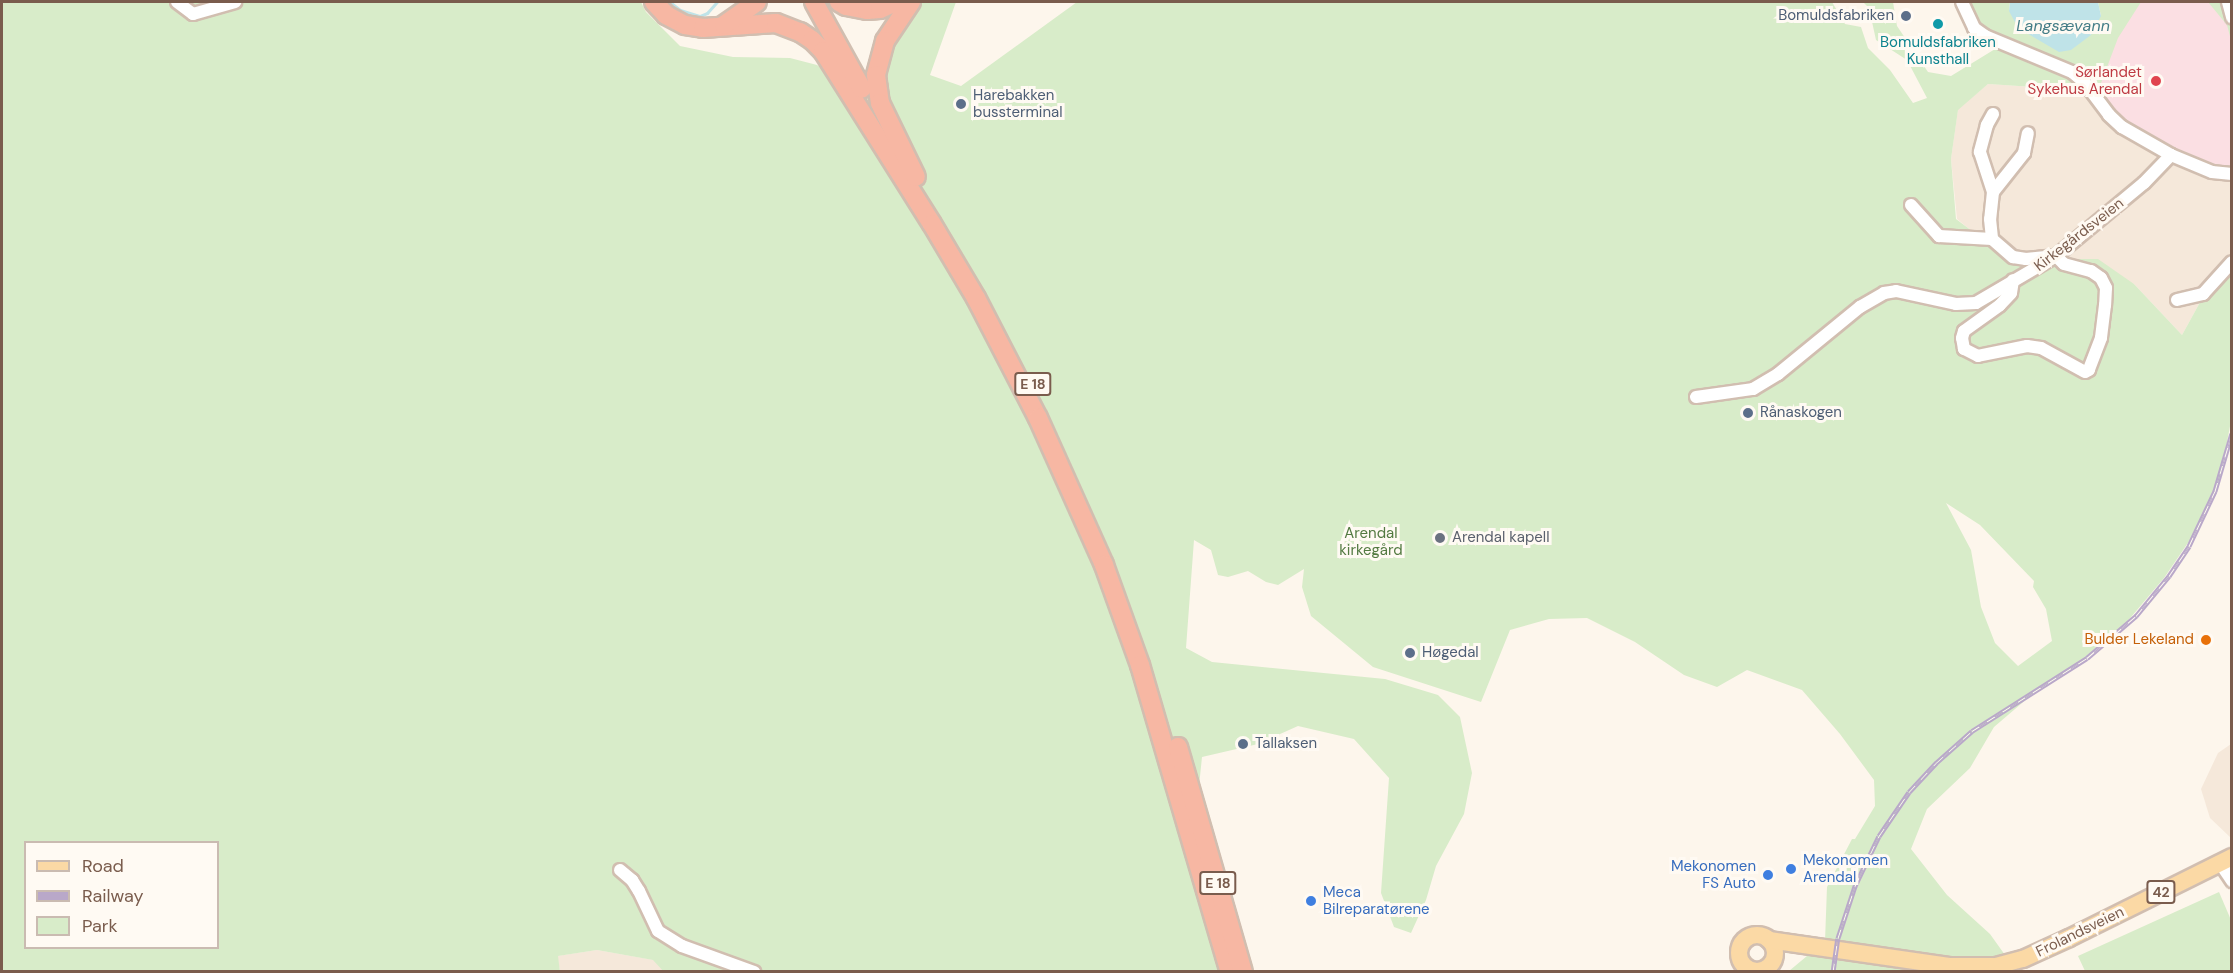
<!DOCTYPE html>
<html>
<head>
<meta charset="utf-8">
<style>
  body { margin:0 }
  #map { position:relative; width:2233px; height:973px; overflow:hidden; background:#fdf6ec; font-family:"DM Sans",sans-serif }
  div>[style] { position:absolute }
  .residential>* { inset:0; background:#f5e8da }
  .medical>* { inset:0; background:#fbdfe3 }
  .green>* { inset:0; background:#d8ecc9 }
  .water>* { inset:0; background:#bfe3e8 }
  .stream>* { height:3px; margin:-1.5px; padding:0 1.5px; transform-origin:1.5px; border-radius:1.5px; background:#bfe3e8 }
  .roads { filter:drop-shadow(2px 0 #d1beb0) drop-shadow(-2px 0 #d1beb0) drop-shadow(0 2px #d1beb0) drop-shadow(0 -2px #d1beb0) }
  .minor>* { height:12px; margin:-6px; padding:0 6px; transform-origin:6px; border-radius:6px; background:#fff }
  .major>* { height:16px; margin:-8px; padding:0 8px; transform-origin:8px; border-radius:8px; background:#fbd9a5 }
  .major>.ring { margin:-8px; padding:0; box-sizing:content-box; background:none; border:16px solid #fbd9a5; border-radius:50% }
  .highway>* { height:18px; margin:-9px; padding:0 9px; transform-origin:9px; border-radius:9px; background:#f7b7a3 }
  .rail>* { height:5px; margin-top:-2.5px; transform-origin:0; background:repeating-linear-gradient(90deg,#fffaf3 0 9px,#b9a8c9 0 18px); box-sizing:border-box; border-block:2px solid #b9a8c9 }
  .dots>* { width:16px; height:16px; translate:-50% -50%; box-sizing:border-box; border:3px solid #fffaf3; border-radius:50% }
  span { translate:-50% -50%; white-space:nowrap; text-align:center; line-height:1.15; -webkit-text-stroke:6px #fffaf3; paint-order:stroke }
  .shield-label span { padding:2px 4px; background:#fffaf3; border:2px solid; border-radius:4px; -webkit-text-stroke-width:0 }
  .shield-label { font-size:14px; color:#7a5c4d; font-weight:700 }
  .service-label { font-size:15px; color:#4e5e75 }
  .right { translate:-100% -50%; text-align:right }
  .left { translate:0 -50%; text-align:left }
  .culture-label { font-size:15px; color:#0d838f }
  .health-label { font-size:15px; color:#be3a42 }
  .street-label { font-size:15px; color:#7a5c4d }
  .park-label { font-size:15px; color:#537a41 }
  .worship-label { font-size:15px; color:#5b616d }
  .food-label { font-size:15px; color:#c56008 }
  .shop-label { font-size:15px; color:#366cbe }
  .water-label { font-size:16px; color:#437c86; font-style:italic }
  .frame { position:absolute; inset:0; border:3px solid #7a5c4d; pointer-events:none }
  .legend { position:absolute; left:24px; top:841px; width:195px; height:108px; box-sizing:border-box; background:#fffaf3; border:2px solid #cabbb1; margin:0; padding:8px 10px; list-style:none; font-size:18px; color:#7a5c4d }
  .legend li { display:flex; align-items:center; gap:12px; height:30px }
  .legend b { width:30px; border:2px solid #cabbb1 }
</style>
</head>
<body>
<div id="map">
  <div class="residential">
    <div style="clip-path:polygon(2232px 40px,2231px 261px,2204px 295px,2182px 335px,2134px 284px,2031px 266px,1979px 237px,1957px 219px,1951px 159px,1958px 109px,1988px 84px,2098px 91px)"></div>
    <div style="clip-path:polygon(2231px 744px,2231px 838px,2210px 818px,2201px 789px,2218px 753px)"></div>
    <div style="clip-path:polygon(597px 950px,654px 960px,664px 971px,560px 971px,557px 956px)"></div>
  </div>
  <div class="medical">
    <div style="clip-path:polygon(2106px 2px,2231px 2px,2231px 169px,2199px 168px,2121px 122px,2096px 99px)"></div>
  </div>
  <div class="green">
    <div style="clip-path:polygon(evenodd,2px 2px,641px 2px,646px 12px,680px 46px,733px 57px,790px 58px,817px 65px,864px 97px,916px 2px,956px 2px,930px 75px,961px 86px,1077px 2px,1832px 2px,1845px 24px,1861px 27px,1868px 48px,1890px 70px,1913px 103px,1927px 98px,1907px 60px,1876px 40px,1869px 8px,1863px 2px,1893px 2px,1897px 26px,1928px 72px,1951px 76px,2000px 46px,1975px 22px,1967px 2px,2010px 2px,2009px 11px,2101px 16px,2098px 2px,2141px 2px,2118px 38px,2098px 91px,1988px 84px,1958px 110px,1951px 159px,1956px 219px,1980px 237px,2031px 266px,2060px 259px,2098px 259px,2134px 284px,2182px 335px,2204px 295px,2232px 261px,2231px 421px,2220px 479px,2196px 531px,2164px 578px,2126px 623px,2084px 660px,2036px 691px,1994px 727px,1970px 768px,1927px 809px,1911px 849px,1947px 895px,1990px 934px,2005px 955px,1991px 971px,1789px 971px,1825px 941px,1827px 887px,1852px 839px,1855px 839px,1875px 806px,1874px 780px,1840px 734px,1802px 690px,1747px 670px,1717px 687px,1684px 675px,1635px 642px,1587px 618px,1549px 619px,1510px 630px,1481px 702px,1373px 667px,1311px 616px,1302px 587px,1304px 569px,1278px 585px,1266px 582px,1248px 571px,1228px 577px,1218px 575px,1211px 550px,1194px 540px,1186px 648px,1212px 662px,1385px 679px,1438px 695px,1460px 717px,1472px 773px,1464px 814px,1436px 866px,1426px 900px,1411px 933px,1394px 927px,1381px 893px,1389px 778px,1354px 739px,1298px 726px,1258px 744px,1202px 757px,1197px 806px,1241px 971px,664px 972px,653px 960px,597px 950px,558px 956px,560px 972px,2px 972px,2px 2px,1946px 503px,1980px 525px,2034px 581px,2033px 587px,2046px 609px,2052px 641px,2018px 666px,1995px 643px,1981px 607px,1971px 550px,1946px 503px,2px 2px,26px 842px,218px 842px,218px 948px,26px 948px,26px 842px)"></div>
    <div style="clip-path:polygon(2208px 2px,2231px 2px,2231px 40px,2227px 25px)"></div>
    <div style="clip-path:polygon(2219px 892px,2231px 920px,2231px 971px,2085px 971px,2078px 956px)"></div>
  </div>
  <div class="water">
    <div style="clip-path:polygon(2010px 2px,2098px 2px,2101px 16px,2091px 35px,2071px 50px,2059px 52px,2018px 28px,2009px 11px)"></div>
  </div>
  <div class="stream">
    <div style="left:671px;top:3px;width:11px;rotate:38deg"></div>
    <div style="left:680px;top:10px;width:21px;rotate:17deg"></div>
    <div style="left:700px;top:16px;width:8px;rotate:-23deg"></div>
    <div style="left:707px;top:13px;width:15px;rotate:-48deg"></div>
  </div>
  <div class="roads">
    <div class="minor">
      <div style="left:177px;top:2px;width:20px;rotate:37deg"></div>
      <div style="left:193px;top:14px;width:44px;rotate:-15.9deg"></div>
      <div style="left:1962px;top:2px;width:29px;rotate:65deg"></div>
      <div style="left:1974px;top:28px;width:14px;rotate:36deg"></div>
      <div style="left:1985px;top:36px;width:94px;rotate:22.5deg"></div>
      <div style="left:2072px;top:72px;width:17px;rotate:40deg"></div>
      <div style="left:2085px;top:83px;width:40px;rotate:53deg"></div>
      <div style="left:2109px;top:115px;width:18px;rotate:43deg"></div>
      <div style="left:2122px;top:127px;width:56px;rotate:29.7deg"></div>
      <div style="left:2228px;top:2px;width:16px;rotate:75deg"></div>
      <div style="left:1993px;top:114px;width:13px;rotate:119deg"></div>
      <div style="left:1987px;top:125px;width:28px;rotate:105deg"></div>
      <div style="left:1980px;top:152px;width:42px;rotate:72deg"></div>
      <div style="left:1993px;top:192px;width:27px;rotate:96deg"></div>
      <div style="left:1990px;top:219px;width:20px;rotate:84deg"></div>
      <div style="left:1992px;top:239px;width:28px;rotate:41deg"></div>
      <div style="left:2013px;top:257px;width:13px;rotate:9deg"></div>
      <div style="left:2026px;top:259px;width:30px;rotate:-6deg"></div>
      <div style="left:2056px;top:256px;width:11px;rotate:45deg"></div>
      <div style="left:2064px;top:264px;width:28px;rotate:15deg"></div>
      <div style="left:2091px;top:271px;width:12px;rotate:35deg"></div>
      <div style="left:2101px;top:278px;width:11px;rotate:63deg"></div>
      <div style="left:2106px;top:288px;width:17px;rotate:93deg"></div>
      <div style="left:2105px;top:305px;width:33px;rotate:97deg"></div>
      <div style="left:2101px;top:338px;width:34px;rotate:111deg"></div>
      <div style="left:2089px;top:370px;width:4px;rotate:153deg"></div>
      <div style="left:2085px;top:372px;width:50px;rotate:-151.4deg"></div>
      <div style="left:2041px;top:348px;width:14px;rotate:-172deg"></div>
      <div style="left:2027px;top:346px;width:50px;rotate:168.5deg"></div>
      <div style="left:1978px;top:356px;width:16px;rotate:-153deg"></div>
      <div style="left:1964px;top:349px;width:11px;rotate:-100deg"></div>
      <div style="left:1962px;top:338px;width:7px;rotate:-74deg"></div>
      <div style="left:1964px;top:331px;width:44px;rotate:-35.8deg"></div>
      <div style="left:2000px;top:305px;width:16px;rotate:-47deg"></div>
      <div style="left:2011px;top:293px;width:13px;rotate:-81deg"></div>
      <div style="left:1993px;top:192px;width:50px;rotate:-51.5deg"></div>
      <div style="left:2024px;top:153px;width:20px;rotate:-79deg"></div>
      <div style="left:1911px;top:205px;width:42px;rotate:47.9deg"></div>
      <div style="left:1939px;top:236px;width:53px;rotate:3.2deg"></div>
      <div style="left:2177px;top:300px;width:27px;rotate:-13deg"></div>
      <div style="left:2203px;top:294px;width:43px;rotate:-47.8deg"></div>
      <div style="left:1696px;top:397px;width:58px;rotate:-8deg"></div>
      <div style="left:1753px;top:389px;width:29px;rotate:-31deg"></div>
      <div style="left:1778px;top:374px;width:106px;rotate:-39.3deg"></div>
      <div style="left:1860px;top:307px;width:28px;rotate:-30deg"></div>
      <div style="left:1884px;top:293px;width:12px;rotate:-9deg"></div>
      <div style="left:1896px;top:291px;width:61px;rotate:12.2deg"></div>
      <div style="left:1956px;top:304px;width:20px;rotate:-3deg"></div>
      <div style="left:1976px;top:303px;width:93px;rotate:-30.4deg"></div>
      <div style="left:2056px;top:256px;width:114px;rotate:-39.7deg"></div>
      <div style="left:2144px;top:183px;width:39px;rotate:-46deg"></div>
      <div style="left:2171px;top:155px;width:44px;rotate:22.5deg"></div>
      <div style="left:2212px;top:172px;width:20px;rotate:6deg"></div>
      <div style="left:2220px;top:863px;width:22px;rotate:56deg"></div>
      <div style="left:620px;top:870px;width:16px;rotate:40deg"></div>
      <div style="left:632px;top:880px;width:13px;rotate:58deg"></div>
      <div style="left:639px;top:891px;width:44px;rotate:64.6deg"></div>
      <div style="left:658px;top:931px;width:28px;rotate:32deg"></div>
      <div style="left:682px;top:946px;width:77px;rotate:19.9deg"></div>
    </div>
    <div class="major">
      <div class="ring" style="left:1739px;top:935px;width:20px;height:20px"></div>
      <div style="left:1769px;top:940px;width:182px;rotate:8.2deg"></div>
      <div style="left:1949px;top:966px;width:47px"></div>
      <div style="left:1996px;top:966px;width:28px;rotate:-15deg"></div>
      <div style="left:2023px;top:959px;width:51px;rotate:-24.5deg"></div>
      <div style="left:2069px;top:938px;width:182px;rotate:-26.4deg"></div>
    </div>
    <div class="highway">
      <div style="left:654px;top:2px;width:18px;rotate:47deg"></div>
      <div style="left:666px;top:15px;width:21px;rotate:28deg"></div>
      <div style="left:685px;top:25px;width:18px;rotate:9deg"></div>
      <div style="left:703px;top:28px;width:73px;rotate:-3.9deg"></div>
      <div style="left:776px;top:23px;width:26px;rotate:21deg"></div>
      <div style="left:800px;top:32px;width:14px;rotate:34deg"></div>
      <div style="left:812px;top:40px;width:16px;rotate:45deg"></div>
      <div style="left:823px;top:51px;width:204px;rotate:57.8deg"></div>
      <div style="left:932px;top:224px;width:86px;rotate:59.3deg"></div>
      <div style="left:976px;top:298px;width:135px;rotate:62.7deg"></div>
      <div style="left:1038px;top:418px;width:161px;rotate:65.8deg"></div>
      <div style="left:1104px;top:565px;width:106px;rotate:70.2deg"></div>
      <div style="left:1140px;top:665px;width:320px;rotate:73.7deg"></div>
      <div style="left:814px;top:2px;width:99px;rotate:61.1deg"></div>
      <div style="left:839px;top:2px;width:8px;rotate:30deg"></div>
      <div style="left:846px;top:6px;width:21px;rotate:11deg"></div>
      <div style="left:867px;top:10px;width:13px;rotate:-4deg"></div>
      <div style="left:880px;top:9px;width:17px;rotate:-24deg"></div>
      <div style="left:911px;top:2px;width:47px;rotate:123.7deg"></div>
      <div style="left:885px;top:41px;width:35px;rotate:105deg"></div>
      <div style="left:876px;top:75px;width:28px;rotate:82deg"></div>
      <div style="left:880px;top:103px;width:82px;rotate:64.1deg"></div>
      <div style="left:724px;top:25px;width:40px;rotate:-34.9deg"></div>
      <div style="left:1178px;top:747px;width:234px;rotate:73.9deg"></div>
    </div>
  </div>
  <div class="rail">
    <div style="left:1833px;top:972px;width:34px;rotate:-82deg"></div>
    <div style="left:1838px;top:938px;width:55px;rotate:-71.9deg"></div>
    <div style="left:1855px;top:886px;width:55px;rotate:-64.4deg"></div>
    <div style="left:1879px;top:836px;width:53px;rotate:-55.7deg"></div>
    <div style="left:1909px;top:792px;width:40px;rotate:-47deg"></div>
    <div style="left:1936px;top:763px;width:48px;rotate:-41.6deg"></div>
    <div style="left:1972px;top:731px;width:136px;rotate:-32.4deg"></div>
    <div style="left:2087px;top:658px;width:65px;rotate:-40.6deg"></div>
    <div style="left:2136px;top:616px;width:52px;rotate:-50.5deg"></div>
    <div style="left:2169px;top:576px;width:36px;rotate:-56deg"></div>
    <div style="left:2189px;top:546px;width:61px;rotate:-64.7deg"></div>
    <div style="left:2215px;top:491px;width:60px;rotate:-73.7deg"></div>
  </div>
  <div class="dots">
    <div style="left:1906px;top:16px;background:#5c6f8a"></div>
    <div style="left:1938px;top:24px;background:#0f9aa8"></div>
    <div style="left:2156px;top:81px;background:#e0444e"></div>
    <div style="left:961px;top:104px;background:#5c6f8a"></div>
    <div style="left:1748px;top:413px;background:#5c6f8a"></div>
    <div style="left:1440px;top:538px;background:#6b7280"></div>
    <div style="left:2206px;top:640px;background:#e8710a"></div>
    <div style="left:1410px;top:653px;background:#5c6f8a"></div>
    <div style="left:1243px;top:744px;background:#5c6f8a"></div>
    <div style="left:1791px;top:869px;background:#3f7fe0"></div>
    <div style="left:1768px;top:875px;background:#3f7fe0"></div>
    <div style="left:1311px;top:901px;background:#3f7fe0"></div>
  </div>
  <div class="shield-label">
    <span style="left:1033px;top:384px">E 18</span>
    <span style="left:1218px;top:883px">E 18</span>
    <span style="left:2161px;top:892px">42</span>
  </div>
  <div class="service-label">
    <span class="right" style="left:1894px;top:16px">Bomuldsfabriken</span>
    <span class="left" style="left:973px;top:104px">Harebakken<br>bussterminal</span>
    <span class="left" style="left:1760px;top:413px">Rånaskogen</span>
    <span class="left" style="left:1422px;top:653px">Høgedal</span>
    <span class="left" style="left:1255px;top:744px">Tallaksen</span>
  </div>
  <div class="culture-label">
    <span style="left:1938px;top:51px">Bomuldsfabriken<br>Kunsthall</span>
  </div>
  <div class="health-label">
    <span class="right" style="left:2142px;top:81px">Sørlandet<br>Sykehus Arendal</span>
  </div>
  <div class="street-label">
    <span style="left:2079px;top:235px;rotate:-38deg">Kirkegårdsveien</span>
    <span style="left:2080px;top:932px;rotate:-26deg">Frolandsveien</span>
  </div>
  <div class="park-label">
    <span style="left:1371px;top:542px">Arendal<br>kirkegård</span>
  </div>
  <div class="worship-label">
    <span class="left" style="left:1452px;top:538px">Arendal kapell</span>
  </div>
  <div class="food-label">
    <span class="right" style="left:2194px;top:640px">Bulder Lekeland</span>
  </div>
  <div class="shop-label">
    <span class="left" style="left:1803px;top:869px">Mekonomen<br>Arendal</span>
    <span class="right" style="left:1756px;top:875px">Mekonomen<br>FS Auto</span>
    <span class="left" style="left:1323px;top:901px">Meca<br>Bilreparatørene</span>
  </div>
  <div class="water-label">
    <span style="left:2063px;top:26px">Langsævann</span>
  </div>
  <div class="frame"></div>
  <ul class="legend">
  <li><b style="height:8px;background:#fbd9a5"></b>Road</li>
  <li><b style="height:8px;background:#b9a8c9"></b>Railway</li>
  <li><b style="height:16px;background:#d8ecc9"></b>Park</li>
  </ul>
</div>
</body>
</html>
